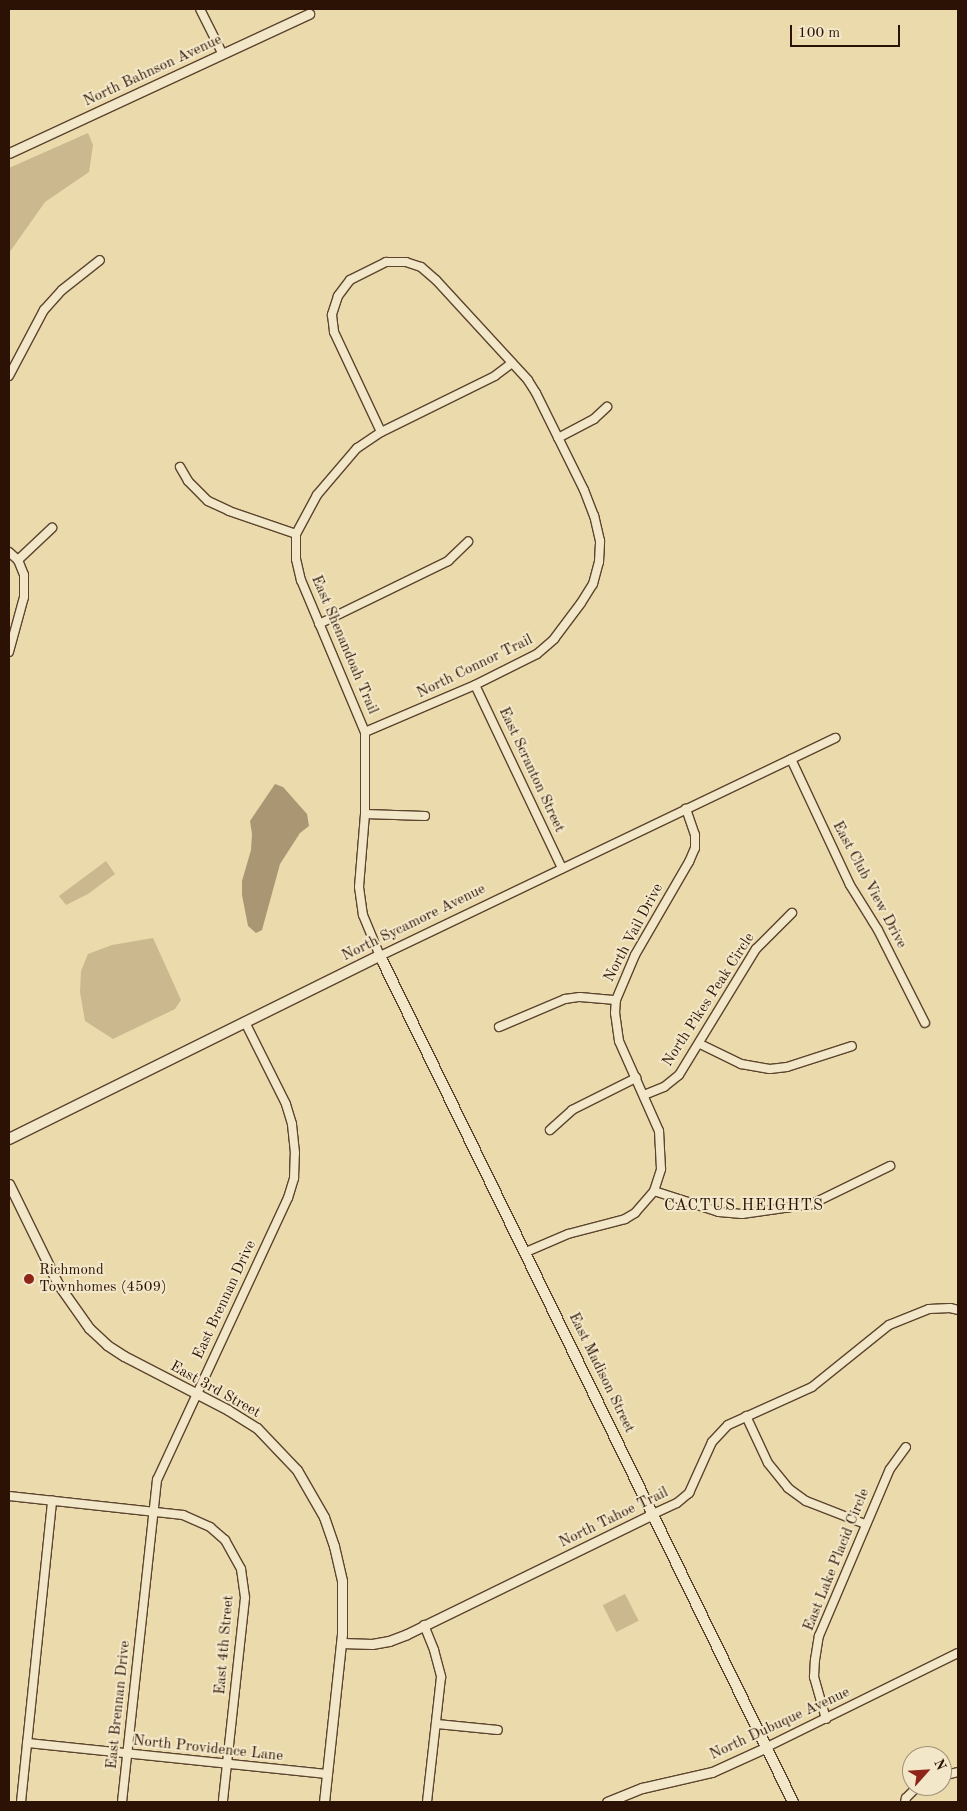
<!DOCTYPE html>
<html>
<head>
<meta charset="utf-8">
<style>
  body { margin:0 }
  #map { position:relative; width:967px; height:1811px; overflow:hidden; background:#ebdaab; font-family:"Old Standard TT",serif }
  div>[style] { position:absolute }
  .green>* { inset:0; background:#cbb88f; transform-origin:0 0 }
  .water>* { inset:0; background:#aa9673 }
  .roads { filter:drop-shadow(1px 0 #5c442e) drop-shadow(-1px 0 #5c442e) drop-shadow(0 1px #5c442e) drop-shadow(0 -1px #5c442e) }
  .minor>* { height:8px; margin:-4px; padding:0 4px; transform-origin:4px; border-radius:4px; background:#f2e7c8 }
  .tertiary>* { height:9px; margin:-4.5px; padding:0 4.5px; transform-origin:4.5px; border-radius:4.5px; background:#f2e7c8 }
  .secondary>* { height:10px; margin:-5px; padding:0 5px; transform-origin:5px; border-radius:5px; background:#f2e7c8 }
  .dots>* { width:14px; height:14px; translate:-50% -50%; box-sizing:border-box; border:2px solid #f2e7c8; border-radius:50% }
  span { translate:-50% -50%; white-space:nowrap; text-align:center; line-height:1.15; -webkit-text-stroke:4px #f2e7c8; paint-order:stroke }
  .street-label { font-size:15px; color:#2c1205 }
  .poi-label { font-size:15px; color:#2c1205 }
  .left { translate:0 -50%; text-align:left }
  .neighbourhood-label { font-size:16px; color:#2c1205; letter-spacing:1px }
  .frame { position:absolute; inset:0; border:10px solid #2c1205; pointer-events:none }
  .north { position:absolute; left:902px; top:1746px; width:50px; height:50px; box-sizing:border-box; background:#f2e7c8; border:1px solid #a3927a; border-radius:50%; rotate:64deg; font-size:14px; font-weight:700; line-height:20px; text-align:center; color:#2c1205 }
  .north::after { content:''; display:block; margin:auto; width:18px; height:22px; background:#8f2418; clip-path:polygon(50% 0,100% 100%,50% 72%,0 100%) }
  .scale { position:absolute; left:790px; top:25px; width:110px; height:22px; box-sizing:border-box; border:2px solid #2c1205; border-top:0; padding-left:6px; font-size:15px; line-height:18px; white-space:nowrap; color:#2c1205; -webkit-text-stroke:4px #f2e7c8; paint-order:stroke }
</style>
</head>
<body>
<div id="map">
  <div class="green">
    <div style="clip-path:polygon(88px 133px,93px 145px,89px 172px,45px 202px,9px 253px,9px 168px)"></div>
    <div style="clip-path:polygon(106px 861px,115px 874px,88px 894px,66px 905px,59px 896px)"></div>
    <div style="clip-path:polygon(153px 938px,181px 1000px,175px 1009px,113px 1039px,85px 1021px,80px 992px,81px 971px,88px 954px,112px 945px)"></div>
    <div style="left:625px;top:1594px;width:30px;height:25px;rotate:63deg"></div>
  </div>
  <div class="water">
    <div style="clip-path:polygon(275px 784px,283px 787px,307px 814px,309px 826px,300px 833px,280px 864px,262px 930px,256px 933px,248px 926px,242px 895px,242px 881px,251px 850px,252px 834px,250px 821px)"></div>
  </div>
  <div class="roads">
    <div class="minor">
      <div style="left:200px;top:9px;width:49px;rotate:63.4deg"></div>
      <div style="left:512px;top:363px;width:21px;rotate:143deg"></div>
      <div style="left:495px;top:376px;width:127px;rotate:153.8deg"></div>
      <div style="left:381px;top:432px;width:29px;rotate:146deg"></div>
      <div style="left:357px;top:448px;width:62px;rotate:130.4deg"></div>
      <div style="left:317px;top:495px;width:44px;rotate:118.3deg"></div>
      <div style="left:296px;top:534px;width:25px;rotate:90deg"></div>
      <div style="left:296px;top:559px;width:22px;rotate:77deg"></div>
      <div style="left:301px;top:580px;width:165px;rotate:67.2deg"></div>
      <div style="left:365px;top:732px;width:82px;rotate:90deg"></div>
      <div style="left:365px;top:814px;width:73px;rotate:94.7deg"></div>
      <div style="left:359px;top:887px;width:28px;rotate:82deg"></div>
      <div style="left:363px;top:915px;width:44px;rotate:67.5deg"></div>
      <div style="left:380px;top:956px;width:505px;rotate:-25.6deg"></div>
      <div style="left:9px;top:376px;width:75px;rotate:-62.1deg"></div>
      <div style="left:44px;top:310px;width:27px;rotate:-48deg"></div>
      <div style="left:62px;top:290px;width:48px;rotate:-38.3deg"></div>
      <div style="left:558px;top:438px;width:41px;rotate:-27.8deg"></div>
      <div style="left:594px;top:419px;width:18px;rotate:-43deg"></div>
      <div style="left:180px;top:467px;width:16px;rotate:60deg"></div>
      <div style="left:188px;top:481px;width:28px;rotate:45deg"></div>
      <div style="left:208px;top:501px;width:23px;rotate:25deg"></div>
      <div style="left:229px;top:511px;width:71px;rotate:18.9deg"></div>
      <div style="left:9px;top:552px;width:12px;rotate:42deg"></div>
      <div style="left:18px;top:560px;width:16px;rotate:68deg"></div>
      <div style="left:24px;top:575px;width:22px;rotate:90deg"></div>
      <div style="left:24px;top:597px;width:57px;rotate:105.3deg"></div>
      <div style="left:18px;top:560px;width:47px;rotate:-43.3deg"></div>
      <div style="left:319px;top:624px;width:144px;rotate:-26deg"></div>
      <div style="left:448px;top:561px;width:28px;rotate:-44deg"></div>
      <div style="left:475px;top:685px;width:203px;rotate:64.6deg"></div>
      <div style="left:365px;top:732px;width:120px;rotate:-23.1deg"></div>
      <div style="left:475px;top:685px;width:69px;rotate:-26.6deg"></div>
      <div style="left:537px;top:654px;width:23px;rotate:-41deg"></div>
      <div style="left:554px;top:639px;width:45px;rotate:-53.1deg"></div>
      <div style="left:581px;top:603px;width:22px;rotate:-58deg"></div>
      <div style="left:593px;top:584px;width:23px;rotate:-75deg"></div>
      <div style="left:599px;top:562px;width:21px;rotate:-87deg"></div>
      <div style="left:600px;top:541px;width:26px;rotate:-103deg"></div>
      <div style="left:594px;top:516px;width:28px;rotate:-111deg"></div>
      <div style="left:584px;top:490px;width:108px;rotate:-116.3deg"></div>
      <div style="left:536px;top:393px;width:15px;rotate:-122deg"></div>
      <div style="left:528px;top:380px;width:136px;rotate:-132.6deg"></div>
      <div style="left:436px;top:280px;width:20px;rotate:-139deg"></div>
      <div style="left:421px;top:267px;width:16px;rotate:-162deg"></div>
      <div style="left:406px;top:262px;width:20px;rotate:180deg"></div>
      <div style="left:386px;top:262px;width:40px;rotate:153.4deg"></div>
      <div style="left:350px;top:280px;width:20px;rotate:127deg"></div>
      <div style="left:338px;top:296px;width:20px;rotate:108deg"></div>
      <div style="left:332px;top:315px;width:17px;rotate:83deg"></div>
      <div style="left:334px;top:332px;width:110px;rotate:64.8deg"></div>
      <div style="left:791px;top:759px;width:139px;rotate:64.9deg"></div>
      <div style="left:850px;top:885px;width:53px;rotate:58.1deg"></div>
      <div style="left:878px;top:930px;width:104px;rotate:63.2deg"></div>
      <div style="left:365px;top:814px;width:60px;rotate:1.9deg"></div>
      <div style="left:499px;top:1027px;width:72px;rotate:-23deg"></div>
      <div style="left:565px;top:999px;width:15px;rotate:-8deg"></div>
      <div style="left:580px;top:997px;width:36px;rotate:5deg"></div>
      <div style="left:700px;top:1044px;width:46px;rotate:26deg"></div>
      <div style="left:741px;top:1064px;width:29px;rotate:10deg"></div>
      <div style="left:770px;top:1069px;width:17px;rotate:-7deg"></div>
      <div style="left:787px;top:1067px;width:68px;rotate:-17.9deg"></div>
      <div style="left:644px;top:1095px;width:22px;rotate:-22deg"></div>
      <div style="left:664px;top:1087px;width:19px;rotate:-39deg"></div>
      <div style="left:679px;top:1075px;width:148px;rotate:-58.6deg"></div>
      <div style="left:756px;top:949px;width:51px;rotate:-45deg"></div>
      <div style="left:550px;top:1130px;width:30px;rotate:-42deg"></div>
      <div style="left:572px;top:1110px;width:72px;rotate:-26.6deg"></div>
      <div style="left:654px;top:1191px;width:68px;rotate:17.9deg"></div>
      <div style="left:719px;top:1212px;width:23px;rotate:5deg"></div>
      <div style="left:742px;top:1214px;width:71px;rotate:-8.1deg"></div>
      <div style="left:812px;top:1204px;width:87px;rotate:-26deg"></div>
      <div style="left:526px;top:1252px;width:46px;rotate:-23.2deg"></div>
      <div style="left:568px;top:1234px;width:59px;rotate:-14.7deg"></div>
      <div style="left:625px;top:1219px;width:12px;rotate:-31deg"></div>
      <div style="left:635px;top:1213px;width:29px;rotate:-49deg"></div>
      <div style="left:654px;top:1191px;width:23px;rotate:-72deg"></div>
      <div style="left:661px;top:1169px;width:38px;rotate:-93deg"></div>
      <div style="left:659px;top:1131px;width:98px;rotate:-114deg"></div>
      <div style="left:619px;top:1041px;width:28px;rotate:-98deg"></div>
      <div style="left:615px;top:1013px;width:13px;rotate:-86deg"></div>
      <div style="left:616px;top:1000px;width:49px;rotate:-67.1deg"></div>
      <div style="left:635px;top:955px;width:108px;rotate:-59.9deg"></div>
      <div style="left:689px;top:862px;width:15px;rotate:-67deg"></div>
      <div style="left:695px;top:848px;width:13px;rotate:-90deg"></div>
      <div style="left:695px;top:835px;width:28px;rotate:-109deg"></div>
      <div style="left:746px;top:1416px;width:52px;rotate:64.9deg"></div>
      <div style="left:768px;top:1463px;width:32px;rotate:51deg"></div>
      <div style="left:788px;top:1488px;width:22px;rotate:36deg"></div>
      <div style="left:806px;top:1501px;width:63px;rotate:21.3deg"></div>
      <div style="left:9px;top:1496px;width:175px;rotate:6.2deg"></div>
      <div style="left:183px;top:1515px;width:30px;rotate:24deg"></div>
      <div style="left:210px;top:1527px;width:20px;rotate:41deg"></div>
      <div style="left:225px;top:1540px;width:33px;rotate:61deg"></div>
      <div style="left:241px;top:1569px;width:29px;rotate:82deg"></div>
      <div style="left:245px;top:1598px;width:205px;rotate:96.2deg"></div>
      <div style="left:653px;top:1514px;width:26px;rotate:-25deg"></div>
      <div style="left:677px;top:1503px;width:16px;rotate:-40deg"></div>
      <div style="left:689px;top:1493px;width:56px;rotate:-65.7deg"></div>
      <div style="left:712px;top:1442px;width:23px;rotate:-47deg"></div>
      <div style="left:728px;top:1425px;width:92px;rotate:-24.3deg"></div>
      <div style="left:812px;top:1387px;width:99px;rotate:-38.8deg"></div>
      <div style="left:889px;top:1325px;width:43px;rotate:-21.8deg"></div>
      <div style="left:929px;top:1309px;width:21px;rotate:-3deg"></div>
      <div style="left:950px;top:1308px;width:8px;rotate:14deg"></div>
      <div style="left:424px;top:1625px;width:27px;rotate:68deg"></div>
      <div style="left:434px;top:1650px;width:28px;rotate:75deg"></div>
      <div style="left:441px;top:1677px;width:126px;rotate:96.4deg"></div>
      <div style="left:826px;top:1719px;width:44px;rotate:-105.9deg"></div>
      <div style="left:814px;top:1677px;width:17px;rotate:-87deg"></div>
      <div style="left:815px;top:1660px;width:24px;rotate:-81deg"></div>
      <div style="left:819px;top:1636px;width:181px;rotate:-67deg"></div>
      <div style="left:890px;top:1469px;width:27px;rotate:-54deg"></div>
      <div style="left:437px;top:1724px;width:61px;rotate:5.6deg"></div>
      <div style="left:27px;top:1743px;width:302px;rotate:5.9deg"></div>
      <div style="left:767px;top:1747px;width:213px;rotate:-26.2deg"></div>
      <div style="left:942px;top:1776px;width:16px;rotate:-14deg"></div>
      <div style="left:21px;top:1802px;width:303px;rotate:-84.1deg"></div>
      <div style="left:122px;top:1802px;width:324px;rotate:-83.8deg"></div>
      <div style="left:157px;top:1480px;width:311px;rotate:-65.1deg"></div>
      <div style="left:288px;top:1198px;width:21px;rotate:-73deg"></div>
      <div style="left:294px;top:1178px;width:25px;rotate:-88deg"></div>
      <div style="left:295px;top:1153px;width:29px;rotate:-96deg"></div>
      <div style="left:292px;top:1124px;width:21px;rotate:-107deg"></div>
      <div style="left:286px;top:1104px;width:92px;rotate:-116.6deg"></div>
      <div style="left:905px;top:1802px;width:4px;rotate:-76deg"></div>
      <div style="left:906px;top:1798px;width:17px;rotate:-45deg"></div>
    </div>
    <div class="tertiary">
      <div style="left:9px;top:153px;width:331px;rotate:-24.9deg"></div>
      <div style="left:9px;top:1184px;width:111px;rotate:63.9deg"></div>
      <div style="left:58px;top:1284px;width:54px;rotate:54.8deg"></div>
      <div style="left:89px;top:1328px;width:25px;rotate:43deg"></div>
      <div style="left:107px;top:1345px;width:20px;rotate:33deg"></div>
      <div style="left:124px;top:1356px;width:117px;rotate:27.4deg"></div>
      <div style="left:228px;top:1410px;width:34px;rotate:32deg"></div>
      <div style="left:257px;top:1428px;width:58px;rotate:46.4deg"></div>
      <div style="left:297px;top:1470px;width:54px;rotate:60.1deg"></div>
      <div style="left:324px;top:1517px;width:31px;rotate:71deg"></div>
      <div style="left:334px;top:1546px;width:36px;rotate:77deg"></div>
      <div style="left:342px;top:1581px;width:53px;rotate:90deg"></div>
      <div style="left:342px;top:1634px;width:169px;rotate:96.1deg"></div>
      <div style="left:342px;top:1643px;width:30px;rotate:2deg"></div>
      <div style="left:372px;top:1644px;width:17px;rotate:-10deg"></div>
      <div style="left:389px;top:1641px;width:19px;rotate:-21deg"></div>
      <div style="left:407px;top:1634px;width:274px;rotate:-26deg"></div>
      <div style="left:607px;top:1802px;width:38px;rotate:-22deg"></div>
      <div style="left:642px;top:1788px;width:72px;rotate:-12.9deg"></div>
      <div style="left:712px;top:1772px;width:60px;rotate:-24.4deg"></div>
    </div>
    <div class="secondary">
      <div style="left:9px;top:1139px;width:414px;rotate:-26.3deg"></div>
      <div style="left:380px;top:956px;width:941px;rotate:63.98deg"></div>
    </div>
  </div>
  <div class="dots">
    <div style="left:29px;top:1279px;background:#8f2418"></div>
  </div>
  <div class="street-label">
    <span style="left:153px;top:71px;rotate:-25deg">North Bahnson Avenue</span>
    <span style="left:344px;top:645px;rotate:67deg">East Shenandoah Trail</span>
    <span style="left:475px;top:667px;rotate:-26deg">North Connor Trail</span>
    <span style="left:531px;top:770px;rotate:65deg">East Scranton Street</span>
    <span style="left:869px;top:885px;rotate:62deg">East Club View Drive</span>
    <span style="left:414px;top:923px;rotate:-26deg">North Sycamore Avenue</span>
    <span style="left:634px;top:933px;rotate:-62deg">North Vail Drive</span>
    <span style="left:709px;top:1000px;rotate:-57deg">North Pikes Peak Circle</span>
    <span style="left:225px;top:1300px;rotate:-65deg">East Brennan Drive</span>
    <span style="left:601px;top:1373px;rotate:64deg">East Madison Street</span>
    <span style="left:215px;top:1390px;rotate:29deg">East 3rd Street</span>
    <span style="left:614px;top:1518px;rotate:-26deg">North Tahoe Trail</span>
    <span style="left:837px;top:1560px;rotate:-68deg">East Lake Placid Circle</span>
    <span style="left:225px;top:1645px;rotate:-85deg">East 4th Street</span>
    <span style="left:119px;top:1705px;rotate:-84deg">East Brennan Drive</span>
    <span style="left:780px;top:1724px;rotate:-25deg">North Dubuque Avenue</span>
    <span style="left:208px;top:1749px;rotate:6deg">North Providence Lane</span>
  </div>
  <div class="poi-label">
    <span class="left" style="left:39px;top:1279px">Richmond<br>Townhomes (4509)</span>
  </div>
  <div class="neighbourhood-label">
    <span style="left:744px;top:1206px">CACTUS HEIGHTS</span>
  </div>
  <div class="frame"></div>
  <div class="north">N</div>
  <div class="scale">100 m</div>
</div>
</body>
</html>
